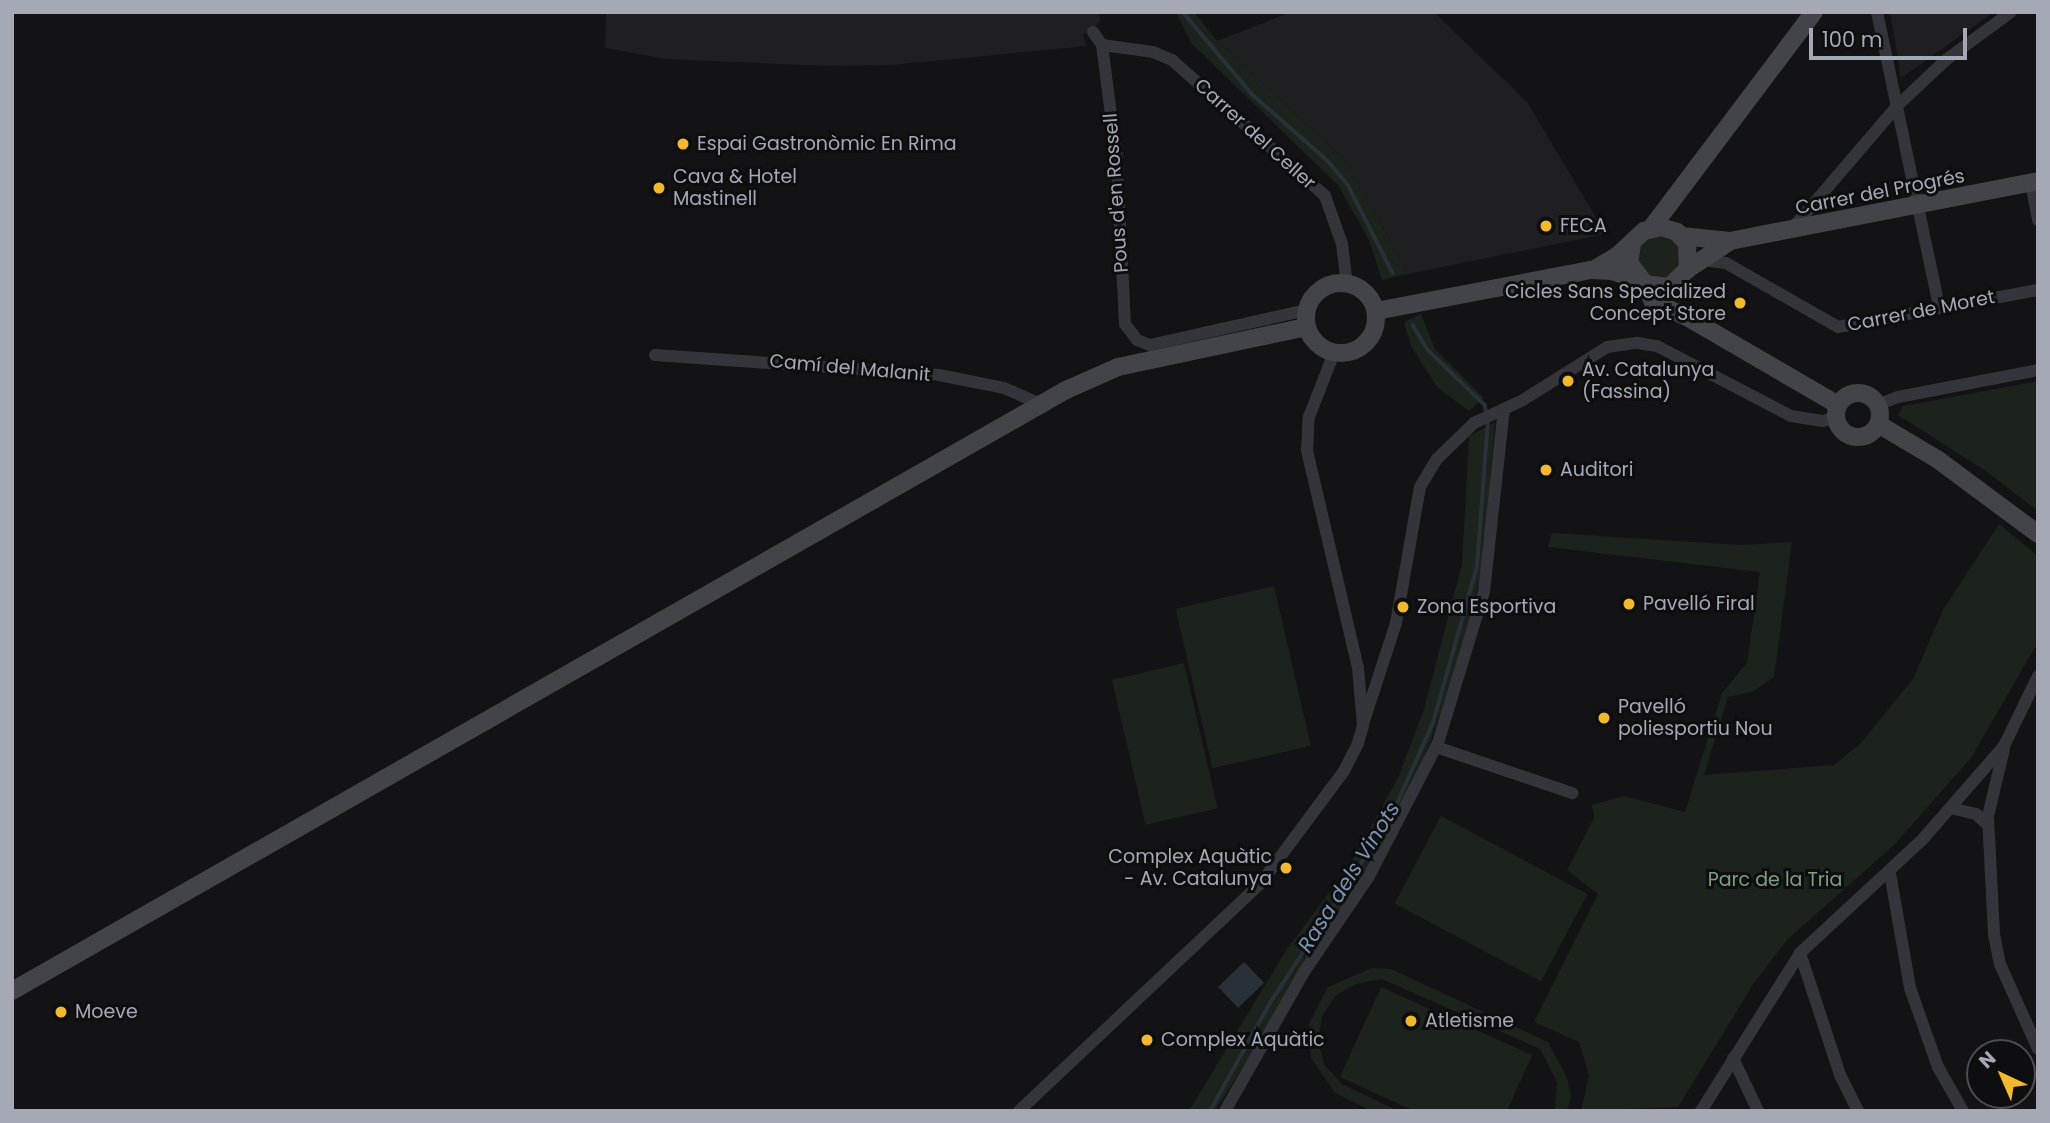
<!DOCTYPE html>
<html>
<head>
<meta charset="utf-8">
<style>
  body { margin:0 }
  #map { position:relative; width:2050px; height:1123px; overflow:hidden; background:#131315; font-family:Poppins,sans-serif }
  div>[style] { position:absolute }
  .built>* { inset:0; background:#1f1f22 }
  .green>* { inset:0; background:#1b231c; transform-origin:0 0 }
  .water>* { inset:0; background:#293138; transform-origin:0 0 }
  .stream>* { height:3.5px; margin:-1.75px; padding:0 1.75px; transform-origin:1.75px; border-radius:1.75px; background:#293138 }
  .street>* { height:12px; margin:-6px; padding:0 6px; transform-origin:6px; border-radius:6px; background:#34353a }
  .secondary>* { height:18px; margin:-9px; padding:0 9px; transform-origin:9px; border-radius:9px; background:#42444a }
  .secondary>.ring { margin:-9px; padding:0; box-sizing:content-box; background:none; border:18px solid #42444a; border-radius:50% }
  .dots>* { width:19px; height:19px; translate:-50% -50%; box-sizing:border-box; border:4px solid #0e0e10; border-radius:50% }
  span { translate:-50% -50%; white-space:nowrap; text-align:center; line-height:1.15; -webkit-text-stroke:6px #0e0e10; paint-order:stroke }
  .street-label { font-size:19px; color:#a5a9b5 }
  .poi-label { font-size:19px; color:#a5a9b5 }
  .left { translate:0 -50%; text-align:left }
  .right { translate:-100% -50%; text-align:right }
  .park-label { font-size:19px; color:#7ba07f }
  .water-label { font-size:21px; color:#7b95b1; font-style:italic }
  .frame { position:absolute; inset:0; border:14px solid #a5a9b5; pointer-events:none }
  .north { position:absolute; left:1966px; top:1039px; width:70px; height:70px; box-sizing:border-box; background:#0e0e10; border:2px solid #4a4c52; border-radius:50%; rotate:316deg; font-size:19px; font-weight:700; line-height:28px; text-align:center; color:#a5a9b5 }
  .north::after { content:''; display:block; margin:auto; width:24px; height:32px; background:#f2b82e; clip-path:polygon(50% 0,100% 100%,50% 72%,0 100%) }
  .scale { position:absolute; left:1809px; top:28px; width:158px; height:32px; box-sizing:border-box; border:4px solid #a5a9b5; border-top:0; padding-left:9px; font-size:21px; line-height:24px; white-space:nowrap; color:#a5a9b5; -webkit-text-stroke:5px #0e0e10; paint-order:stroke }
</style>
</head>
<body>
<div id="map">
  <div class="built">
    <div style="clip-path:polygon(606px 12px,1099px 12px,1100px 22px,1083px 35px,1086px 46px,892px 65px,828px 66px,666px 59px,605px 48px)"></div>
    <div style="clip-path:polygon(1291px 12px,1434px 12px,1527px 102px,1606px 234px,1408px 274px,1346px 161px,1217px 41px)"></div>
    <div style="clip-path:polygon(1890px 12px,1994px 12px,1901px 78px)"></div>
  </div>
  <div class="green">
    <div style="clip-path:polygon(1176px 12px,1194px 12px,1217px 41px,1346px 161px,1408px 274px,1382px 280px,1369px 240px,1338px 185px,1191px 43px)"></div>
    <div style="clip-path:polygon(1671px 234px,1685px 255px,1674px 277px,1658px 281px,1639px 270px,1637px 247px,1647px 235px)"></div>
    <div style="clip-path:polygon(1421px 314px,1435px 349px,1484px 398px,1469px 411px,1437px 387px,1411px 346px,1404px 322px)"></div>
    <div style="clip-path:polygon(2038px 381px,2038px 511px,1986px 471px,1898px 415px,1903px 406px)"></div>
    <div style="clip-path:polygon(1495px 422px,1482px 569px,1455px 675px,1424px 758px,1381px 846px,1215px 1111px,1189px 1111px,1287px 949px,1348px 868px,1398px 778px,1424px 709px,1462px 564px,1469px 436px)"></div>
    <div style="clip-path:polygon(1999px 524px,2038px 556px,2038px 642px,1971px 758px,1894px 845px,1788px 939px,1754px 983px,1678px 1107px,1581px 1111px,1589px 1075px,1579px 1042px,1534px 1022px,1598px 894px,1567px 870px,1594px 818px,1592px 805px,1624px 796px,1685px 812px,1722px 693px,1747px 663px,1760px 572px,1548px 547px,1552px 533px,1740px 545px,1792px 542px,1774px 677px,1752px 692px,1728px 697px,1704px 775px,1834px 765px,1860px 744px,1913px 679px,1943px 610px)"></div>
    <div style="left:1274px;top:586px;width:164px;height:101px;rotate:77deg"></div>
    <div style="left:1184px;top:663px;width:149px;height:74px;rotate:77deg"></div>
    <div style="left:1441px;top:816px;width:166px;height:99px;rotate:28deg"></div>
    <div style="clip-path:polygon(1372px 968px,1391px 969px,1548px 1042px,1567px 1078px,1571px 1095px,1567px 1111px,1555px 1111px,1557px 1082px,1540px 1049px,1382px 979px,1356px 984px,1336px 995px,1322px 1016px,1318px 1041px,1324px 1064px,1342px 1084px,1398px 1111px,1371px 1111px,1335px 1093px,1311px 1058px,1309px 1024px,1328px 987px)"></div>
    <div style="clip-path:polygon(1381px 987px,1532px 1055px,1507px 1111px,1414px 1111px,1340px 1077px)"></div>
  </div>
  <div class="water">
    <div style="left:1244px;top:962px;width:29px;height:36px;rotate:46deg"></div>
  </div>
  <div class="stream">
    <div style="left:1183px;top:12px;width:109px;rotate:49.9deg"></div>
    <div style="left:1253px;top:95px;width:100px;rotate:41.3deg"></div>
    <div style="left:1328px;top:161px;width:31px;rotate:50deg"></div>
    <div style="left:1348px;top:185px;width:99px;rotate:62.9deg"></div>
    <div style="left:1413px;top:325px;width:29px;rotate:59deg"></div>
    <div style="left:1428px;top:350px;width:79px;rotate:44deg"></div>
    <div style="left:1485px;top:405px;width:9px;rotate:77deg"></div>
    <div style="left:1210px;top:1111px;width:124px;rotate:-60.9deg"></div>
    <div style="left:1270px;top:1003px;width:220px;rotate:-56.9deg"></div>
    <div style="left:1390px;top:819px;width:105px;rotate:-65.9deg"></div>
    <div style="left:1433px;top:723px;width:163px;rotate:-74.3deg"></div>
    <div style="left:1477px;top:566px;width:145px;rotate:-85.7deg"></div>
  </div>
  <div class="street">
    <div style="left:1877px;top:12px;width:299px;rotate:78.1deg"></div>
    <div style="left:1093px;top:32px;width:16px;rotate:55deg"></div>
    <div style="left:1102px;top:45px;width:117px;rotate:82.6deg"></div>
    <div style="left:1117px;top:161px;width:163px;rotate:87.2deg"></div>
    <div style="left:1125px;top:324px;width:20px;rotate:53deg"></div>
    <div style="left:1137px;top:340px;width:14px;rotate:21deg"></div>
    <div style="left:1150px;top:345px;width:160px;rotate:-12.6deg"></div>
    <div style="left:1102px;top:45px;width:51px;rotate:7.8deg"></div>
    <div style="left:1153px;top:52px;width:21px;rotate:23deg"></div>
    <div style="left:1172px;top:60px;width:205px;rotate:41.6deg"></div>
    <div style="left:1325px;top:196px;width:51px;rotate:70.5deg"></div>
    <div style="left:1342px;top:244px;width:39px;rotate:83deg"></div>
    <div style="left:2031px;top:183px;width:38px;rotate:79deg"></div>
    <div style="left:1791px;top:230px;width:165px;rotate:-49.4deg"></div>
    <div style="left:1898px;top:105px;width:67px;rotate:-43.2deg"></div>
    <div style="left:1947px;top:59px;width:79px;rotate:-36.3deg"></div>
    <div style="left:1702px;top:260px;width:24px;rotate:7deg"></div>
    <div style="left:1726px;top:263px;width:129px;rotate:29.7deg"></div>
    <div style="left:1838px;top:327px;width:203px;rotate:-10.5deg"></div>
    <div style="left:655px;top:355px;width:285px;rotate:4deg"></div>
    <div style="left:939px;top:375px;width:66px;rotate:11.3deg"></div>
    <div style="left:1004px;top:388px;width:40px;rotate:23.4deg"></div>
    <div style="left:1877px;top:405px;width:22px;rotate:-21deg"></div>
    <div style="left:1898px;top:397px;width:143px;rotate:-10.9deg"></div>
    <div style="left:1364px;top:721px;width:103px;rotate:-71.9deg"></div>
    <div style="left:1396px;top:623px;width:138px;rotate:-80deg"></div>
    <div style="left:1420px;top:487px;width:33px;rotate:-59deg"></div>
    <div style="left:1437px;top:459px;width:52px;rotate:-44.2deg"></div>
    <div style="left:1474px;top:423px;width:54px;rotate:-25.1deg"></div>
    <div style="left:1523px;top:400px;width:99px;rotate:-32.2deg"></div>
    <div style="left:1607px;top:347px;width:30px;rotate:-8deg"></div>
    <div style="left:1637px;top:343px;width:20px;rotate:9deg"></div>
    <div style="left:1657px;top:346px;width:151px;rotate:27.6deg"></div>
    <div style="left:1791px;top:416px;width:32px;rotate:9deg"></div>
    <div style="left:1823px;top:421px;width:14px;rotate:-17deg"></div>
    <div style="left:1436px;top:747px;width:144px;rotate:18.7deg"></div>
    <div style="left:2004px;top:749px;width:69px;rotate:103.4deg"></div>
    <div style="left:1988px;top:816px;width:118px;rotate:87.1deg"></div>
    <div style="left:1994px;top:934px;width:31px;rotate:79deg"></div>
    <div style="left:2000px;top:964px;width:93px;rotate:65.9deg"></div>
    <div style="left:1950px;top:808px;width:27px;rotate:13deg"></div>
    <div style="left:1976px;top:814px;width:16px;rotate:43deg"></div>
    <div style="left:1890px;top:873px;width:117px;rotate:80.1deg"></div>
    <div style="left:1910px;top:988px;width:84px;rotate:70.5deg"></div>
    <div style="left:1938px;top:1067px;width:51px;rotate:60.4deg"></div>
    <div style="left:1800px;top:953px;width:128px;rotate:71.8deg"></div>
    <div style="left:1840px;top:1075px;width:40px;rotate:63.4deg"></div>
    <div style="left:1733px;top:1058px;width:59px;rotate:64.7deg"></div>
    <div style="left:1019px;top:1111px;width:331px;rotate:-43.3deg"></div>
    <div style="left:1260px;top:884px;width:141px;rotate:-53.4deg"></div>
    <div style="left:1344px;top:771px;width:31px;rotate:-63deg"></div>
    <div style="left:1358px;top:743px;width:19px;rotate:-74deg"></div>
    <div style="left:1363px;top:725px;width:57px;rotate:-95deg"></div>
    <div style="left:1358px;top:668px;width:224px;rotate:-103.2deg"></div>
    <div style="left:1307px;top:450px;width:33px;rotate:-87deg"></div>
    <div style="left:1309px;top:417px;width:69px;rotate:-68.7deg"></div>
    <div style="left:1225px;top:1111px;width:160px;rotate:-60.4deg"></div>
    <div style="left:1304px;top:972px;width:114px;rotate:-55.8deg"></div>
    <div style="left:1368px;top:878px;width:152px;rotate:-62.6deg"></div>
    <div style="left:1438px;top:743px;width:158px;rotate:-73.1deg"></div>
    <div style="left:1484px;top:592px;width:184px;rotate:-83.8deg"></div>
    <div style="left:1701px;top:1111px;width:186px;rotate:-57.9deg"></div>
    <div style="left:1800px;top:953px;width:166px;rotate:-42.8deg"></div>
    <div style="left:1922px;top:840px;width:125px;rotate:-48.9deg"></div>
    <div style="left:2004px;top:746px;width:78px;rotate:-64.1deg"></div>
  </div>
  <div class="secondary">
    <div style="left:1652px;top:227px;width:269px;rotate:-53deg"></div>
    <div style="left:1681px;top:236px;width:49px;rotate:5.8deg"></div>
    <div style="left:1730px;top:241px;width:314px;rotate:-11deg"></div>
    <div style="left:1595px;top:269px;width:26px;rotate:-31deg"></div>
    <div style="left:1617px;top:256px;width:37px;rotate:-43deg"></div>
    <div style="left:1644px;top:231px;width:17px;rotate:-13deg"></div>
    <div style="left:1661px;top:227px;width:17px;rotate:17deg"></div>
    <div style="left:1677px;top:232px;width:15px;rotate:48deg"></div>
    <div style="left:1687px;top:243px;width:26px;rotate:88deg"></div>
    <div style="left:1688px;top:269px;width:26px;rotate:137deg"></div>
    <div style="left:1669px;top:287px;width:24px;rotate:-173deg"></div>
    <div style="left:1645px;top:284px;width:26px;rotate:-127deg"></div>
    <div style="left:1629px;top:263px;width:19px;rotate:-81deg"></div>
    <div style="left:1688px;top:269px;width:49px;rotate:-33.4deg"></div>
    <div class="ring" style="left:1306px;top:283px;width:52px;height:52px"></div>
    <div style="left:1645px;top:284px;width:20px;rotate:66deg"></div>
    <div style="left:1653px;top:302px;width:37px;rotate:24deg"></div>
    <div style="left:1687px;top:317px;width:175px;rotate:30.2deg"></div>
    <div style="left:1376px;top:311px;width:219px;rotate:-10.8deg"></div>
    <div style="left:1591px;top:270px;width:21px;rotate:3deg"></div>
    <div style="left:1612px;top:271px;width:28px;rotate:19deg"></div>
    <div class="ring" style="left:1836px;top:393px;width:26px;height:26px"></div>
    <div style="left:1878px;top:424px;width:69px;rotate:30.7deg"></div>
    <div style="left:1937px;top:459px;width:126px;rotate:36.6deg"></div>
    <div style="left:12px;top:991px;width:1213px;rotate:-29.69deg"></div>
    <div style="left:1066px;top:390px;width:57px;rotate:-23.9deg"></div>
    <div style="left:1118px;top:367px;width:192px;rotate:-12deg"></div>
  </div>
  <div class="dots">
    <div style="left:683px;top:144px;background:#f2b82e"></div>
    <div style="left:659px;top:188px;background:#f2b82e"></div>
    <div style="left:1546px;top:226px;background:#f2b82e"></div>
    <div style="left:1740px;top:303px;background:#f2b82e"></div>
    <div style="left:1568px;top:381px;background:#f2b82e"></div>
    <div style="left:1546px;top:470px;background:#f2b82e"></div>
    <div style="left:1629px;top:604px;background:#f2b82e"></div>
    <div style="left:1403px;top:607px;background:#f2b82e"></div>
    <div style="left:1604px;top:718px;background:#f2b82e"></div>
    <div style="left:1286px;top:868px;background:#f2b82e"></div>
    <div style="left:61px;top:1012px;background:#f2b82e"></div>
    <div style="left:1411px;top:1021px;background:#f2b82e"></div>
    <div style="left:1147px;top:1040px;background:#f2b82e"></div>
  </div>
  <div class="street-label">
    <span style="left:1255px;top:134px;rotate:42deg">Carrer del Celler</span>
    <span style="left:1880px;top:192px;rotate:-11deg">Carrer del Progrés</span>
    <span style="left:1116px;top:193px;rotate:-94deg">Pous d'en Rossell</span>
    <span style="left:1921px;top:311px;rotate:-11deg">Carrer de Moret</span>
    <span style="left:850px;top:368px;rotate:5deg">Camí del Malanit</span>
  </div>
  <div class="poi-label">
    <span class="left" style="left:697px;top:144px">Espai Gastronòmic En Rima</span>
    <span class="left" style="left:673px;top:188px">Cava &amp; Hotel<br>Mastinell</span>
    <span class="left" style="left:1560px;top:226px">FECA</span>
    <span class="right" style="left:1726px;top:303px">Cicles Sans Specialized<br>Concept Store</span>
    <span class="left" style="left:1582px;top:381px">Av. Catalunya<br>(Fassina)</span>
    <span class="left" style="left:1560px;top:470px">Auditori</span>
    <span class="left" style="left:1643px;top:604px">Pavelló Firal</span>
    <span class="left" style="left:1417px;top:607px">Zona Esportiva</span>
    <span class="left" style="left:1618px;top:718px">Pavelló<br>poliesportiu Nou</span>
    <span class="right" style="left:1272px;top:868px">Complex Aquàtic<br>- Av. Catalunya</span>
    <span class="left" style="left:75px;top:1012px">Moeve</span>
    <span class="left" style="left:1425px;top:1021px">Atletisme</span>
    <span class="left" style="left:1161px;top:1040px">Complex Aquàtic</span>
  </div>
  <div class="park-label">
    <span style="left:1775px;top:880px">Parc de la Tria</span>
  </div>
  <div class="water-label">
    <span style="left:1349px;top:877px;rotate:-58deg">Rasa dels Vinots</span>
  </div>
  <div class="frame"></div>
  <div class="north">N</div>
  <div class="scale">100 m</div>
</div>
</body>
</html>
